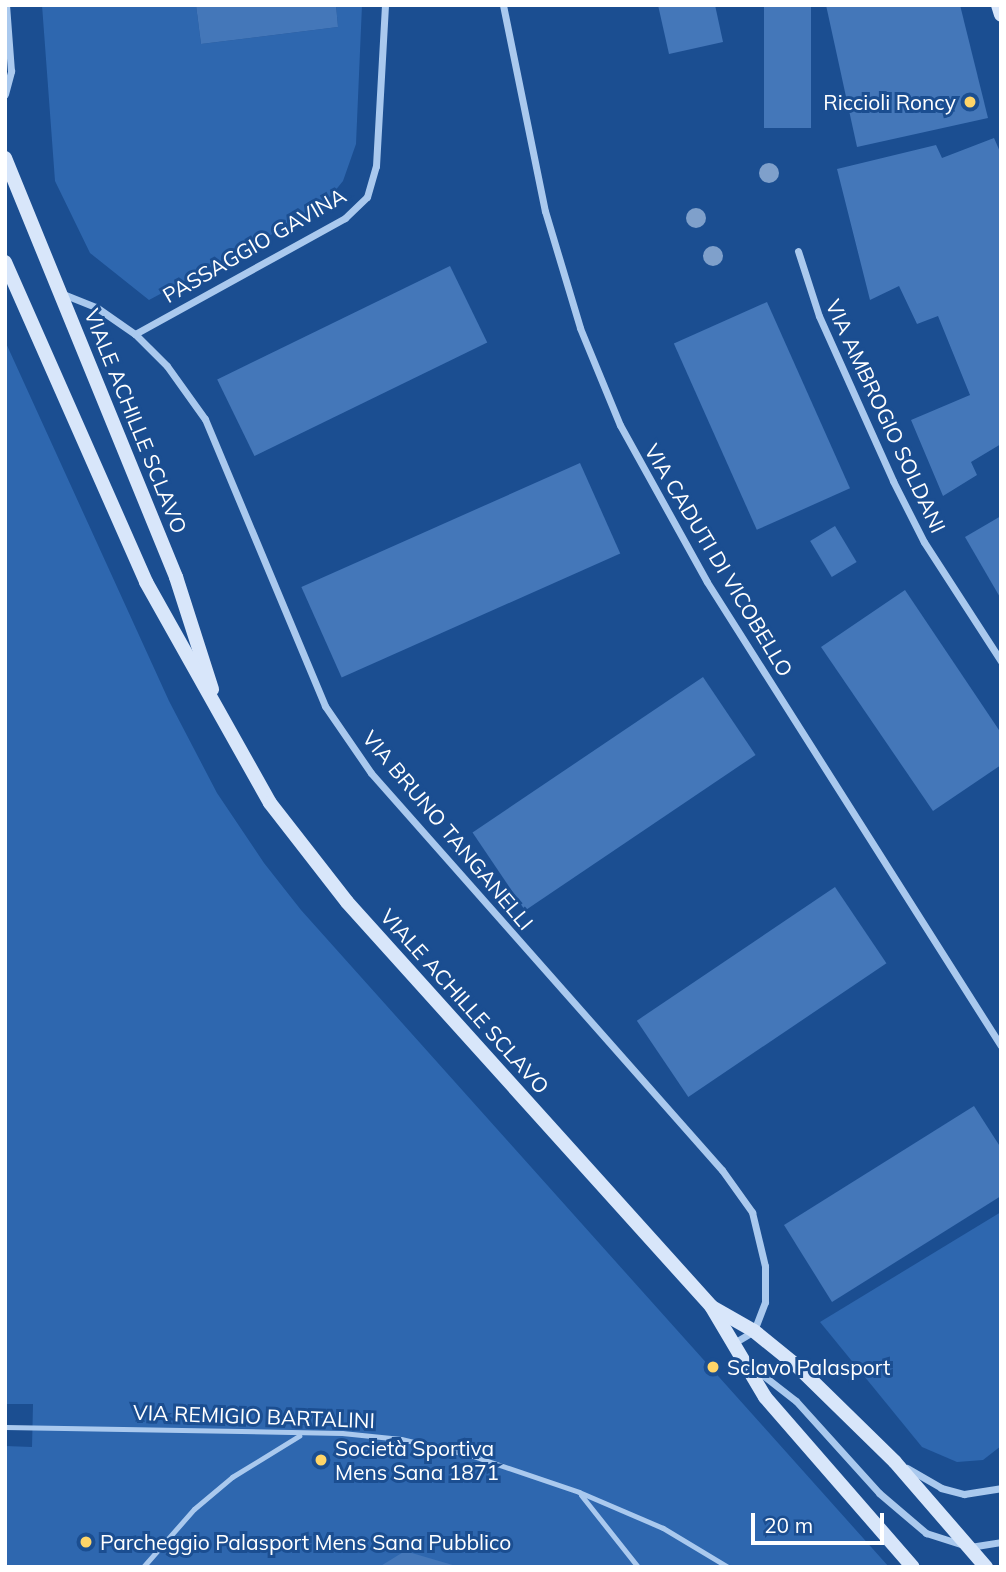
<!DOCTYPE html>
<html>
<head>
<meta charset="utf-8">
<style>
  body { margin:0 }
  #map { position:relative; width:1006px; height:1572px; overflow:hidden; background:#1b4e91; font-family:Mulish,sans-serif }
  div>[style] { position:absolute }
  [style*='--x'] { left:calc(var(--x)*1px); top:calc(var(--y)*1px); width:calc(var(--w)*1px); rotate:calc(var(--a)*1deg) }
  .green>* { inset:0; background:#2e67af }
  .building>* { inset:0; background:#4477b9; transform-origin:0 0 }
  .lane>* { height:5px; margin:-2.5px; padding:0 2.5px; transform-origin:2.5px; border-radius:2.5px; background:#aac9ee }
  .street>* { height:7px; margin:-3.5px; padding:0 3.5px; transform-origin:3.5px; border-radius:3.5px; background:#aac9ee }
  .secondary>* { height:14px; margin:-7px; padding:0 7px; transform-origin:7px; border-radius:7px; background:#d8e6fa }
  .trees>* { width:20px; height:20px; margin:-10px; border-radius:50%; background:#7fa0cb }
  .dots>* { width:19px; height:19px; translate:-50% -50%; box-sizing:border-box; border:4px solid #1b4e91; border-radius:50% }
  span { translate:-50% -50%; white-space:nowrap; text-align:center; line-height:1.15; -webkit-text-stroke:6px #1b4e91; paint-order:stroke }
  .poi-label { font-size:21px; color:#fff }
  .right { translate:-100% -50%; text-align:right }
  .left { translate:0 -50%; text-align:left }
  .street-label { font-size:21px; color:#fff }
  .frame { position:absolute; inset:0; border:7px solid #fff; pointer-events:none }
  .scale { position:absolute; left:751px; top:1513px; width:133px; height:32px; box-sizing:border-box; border:4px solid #fff; border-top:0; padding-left:9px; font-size:21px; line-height:24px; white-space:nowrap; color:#fff; -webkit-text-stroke:5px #1b4e91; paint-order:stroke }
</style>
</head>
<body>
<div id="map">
  <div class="green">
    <i style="clip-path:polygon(42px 5px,196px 5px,201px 44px,338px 27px,336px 5px,362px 5px,356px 144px,343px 181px,321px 208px,149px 300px,90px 253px,55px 181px)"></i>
    <i style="clip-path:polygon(5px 341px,169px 701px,217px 793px,264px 863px,301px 910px,889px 1567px,5px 1567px,5px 1446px,32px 1447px,33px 1404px,5px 1404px)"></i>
    <i style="clip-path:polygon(1001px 1212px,1001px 1446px,983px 1460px,957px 1462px,922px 1447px,820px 1322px)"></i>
  </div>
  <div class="building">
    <i style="clip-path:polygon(196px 5px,336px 5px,338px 27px,201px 44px)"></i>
    <i style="clip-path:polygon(658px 5px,715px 5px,723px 42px,669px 54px)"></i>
    <i style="left:764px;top:5px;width:47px;height:123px"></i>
    <i style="clip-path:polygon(826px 5px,960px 5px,988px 118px,857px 147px)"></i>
    <i style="clip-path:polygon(994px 138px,1001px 154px,1001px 444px,971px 462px,977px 475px,943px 496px,911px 420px,970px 395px,938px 316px,917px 324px,899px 286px,870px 300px,837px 169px,936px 145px,942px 158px)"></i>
    <i style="left:450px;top:266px;width:85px;height:259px;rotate:64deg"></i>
    <i style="left:767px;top:302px;width:204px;height:102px;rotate:66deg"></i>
    <i style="left:580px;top:463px;width:99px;height:305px;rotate:66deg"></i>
    <i style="clip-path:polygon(1001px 516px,1001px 599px,965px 537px)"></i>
    <i style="left:835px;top:526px;width:42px;height:29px;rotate:59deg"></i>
    <i style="clip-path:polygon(905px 590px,1001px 733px,1001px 765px,933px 811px,821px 647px)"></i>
    <i style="left:703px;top:677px;width:94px;height:278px;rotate:56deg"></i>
    <i style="left:835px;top:887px;width:92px;height:239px;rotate:56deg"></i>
    <i style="clip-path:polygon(974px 1106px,1001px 1148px,1001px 1196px,832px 1302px,784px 1225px)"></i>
    <i style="clip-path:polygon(405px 1551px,456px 1566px,456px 1567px,379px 1567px)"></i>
  </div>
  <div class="lane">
    <i style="--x:5;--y:1427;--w:337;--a:1"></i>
    <i style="--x:342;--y:1433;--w:59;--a:5.8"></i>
    <i style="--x:401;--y:1439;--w:71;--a:13.1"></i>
    <i style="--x:470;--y:1455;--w:115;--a:18.7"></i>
    <i style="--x:579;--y:1492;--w:91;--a:23.2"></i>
    <i style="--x:663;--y:1528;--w:76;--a:31"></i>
    <i style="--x:581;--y:1495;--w:92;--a:51.6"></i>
    <i style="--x:143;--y:1567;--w:77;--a:-48.7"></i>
    <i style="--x:194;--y:1509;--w:50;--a:-40.1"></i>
    <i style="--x:232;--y:1477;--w:79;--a:-31.5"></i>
  </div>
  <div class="street">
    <i style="--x:503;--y:5;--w:210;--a:78.5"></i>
    <i style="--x:545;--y:211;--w:122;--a:73.3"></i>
    <i style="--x:580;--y:328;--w:105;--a:67.6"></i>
    <i style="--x:620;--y:425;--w:179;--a:61"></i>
    <i style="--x:707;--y:582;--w:549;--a:57.64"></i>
    <i style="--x:5;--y:94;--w:24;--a:-75"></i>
    <i style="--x:11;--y:71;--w:66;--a:-94.3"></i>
    <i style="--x:798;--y:251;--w:68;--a:72.1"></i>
    <i style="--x:819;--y:316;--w:181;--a:65.8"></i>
    <i style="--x:893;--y:481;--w:68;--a:63.1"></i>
    <i style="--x:924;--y:542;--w:142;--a:57.1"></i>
    <i style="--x:63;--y:294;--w:35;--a:22"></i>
    <i style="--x:96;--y:307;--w:47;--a:34.7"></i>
    <i style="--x:135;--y:334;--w:45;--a:45"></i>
    <i style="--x:167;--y:366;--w:65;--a:54.4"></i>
    <i style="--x:205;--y:419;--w:311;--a:67.3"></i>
    <i style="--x:325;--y:706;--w:81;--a:55.5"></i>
    <i style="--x:371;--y:773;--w:530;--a:48.52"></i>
    <i style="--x:722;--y:1170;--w:52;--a:54.5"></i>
    <i style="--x:752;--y:1212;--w:56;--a:76.5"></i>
    <i style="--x:765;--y:1266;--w:36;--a:90"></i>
    <i style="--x:765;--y:1302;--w:31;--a:111"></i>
    <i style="--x:754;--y:1331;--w:23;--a:149"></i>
    <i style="--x:135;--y:334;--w:240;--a:-28.9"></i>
    <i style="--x:345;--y:218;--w:30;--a:-44"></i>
    <i style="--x:367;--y:197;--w:32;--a:-74"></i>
    <i style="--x:376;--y:166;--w:161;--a:-86.8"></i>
    <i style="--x:751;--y:1366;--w:57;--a:37.9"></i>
    <i style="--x:796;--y:1401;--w:124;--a:47.9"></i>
    <i style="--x:879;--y:1493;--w:62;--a:40.4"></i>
    <i style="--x:926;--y:1533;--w:46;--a:17.7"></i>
    <i style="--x:970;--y:1547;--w:31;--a:-9"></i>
    <i style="--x:907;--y:1468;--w:39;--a:30"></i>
    <i style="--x:941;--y:1488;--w:24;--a:15"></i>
    <i style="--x:964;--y:1494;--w:37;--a:-9"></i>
  </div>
  <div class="secondary">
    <i style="--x:998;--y:5;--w:10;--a:73"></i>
    <i style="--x:5;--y:158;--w:453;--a:67.8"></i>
    <i style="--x:176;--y:577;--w:118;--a:72.2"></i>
    <i style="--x:5;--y:262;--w:350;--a:66.2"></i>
    <i style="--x:146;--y:582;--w:253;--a:60.7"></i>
    <i style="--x:270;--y:803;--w:125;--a:52.1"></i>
    <i style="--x:347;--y:902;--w:544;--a:47.98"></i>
    <i style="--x:711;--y:1306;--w:106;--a:59.3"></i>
    <i style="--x:765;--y:1397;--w:225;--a:49"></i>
    <i style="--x:712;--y:1307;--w:48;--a:29.7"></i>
    <i style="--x:754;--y:1331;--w:55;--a:39.1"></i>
    <i style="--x:797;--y:1366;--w:137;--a:44.4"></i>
    <i style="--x:895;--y:1462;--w:139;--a:49.1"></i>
  </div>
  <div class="trees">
    <i style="left:769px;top:173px"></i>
    <i style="left:696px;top:218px"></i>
    <i style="left:713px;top:256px"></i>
  </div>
  <div class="dots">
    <i style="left:970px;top:102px;background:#ffd568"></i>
    <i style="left:713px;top:1367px;background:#ffd568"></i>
    <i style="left:321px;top:1460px;background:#ffd568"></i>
    <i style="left:86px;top:1542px;background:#ffd568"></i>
  </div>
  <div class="poi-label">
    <span class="right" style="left:956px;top:102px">Riccioli Roncy</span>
    <span class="left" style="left:727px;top:1367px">Sclavo Palasport</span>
    <span class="left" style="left:335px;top:1460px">Società Sportiva<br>Mens Sana 1871</span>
    <span class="left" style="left:100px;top:1542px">Parcheggio Palasport Mens Sana Pubblico</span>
  </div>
  <div class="street-label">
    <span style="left:254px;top:245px;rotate:-30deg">PASSAGGIO GAVINA</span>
    <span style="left:886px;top:416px;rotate:65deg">VIA AMBROGIO SOLDANI</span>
    <span style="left:136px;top:421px;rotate:68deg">VIALE ACHILLE SCLAVO</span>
    <span style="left:719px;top:560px;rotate:59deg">VIA CADUTI DI VICOBELLO</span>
    <span style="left:448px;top:830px;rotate:50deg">VIA BRUNO TANGANELLI</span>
    <span style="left:465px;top:1001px;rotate:48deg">VIALE ACHILLE SCLAVO</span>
    <span style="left:254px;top:1416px;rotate:2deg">VIA REMIGIO BARTALINI</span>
  </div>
  <div class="frame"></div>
  <div class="scale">20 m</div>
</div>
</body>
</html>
